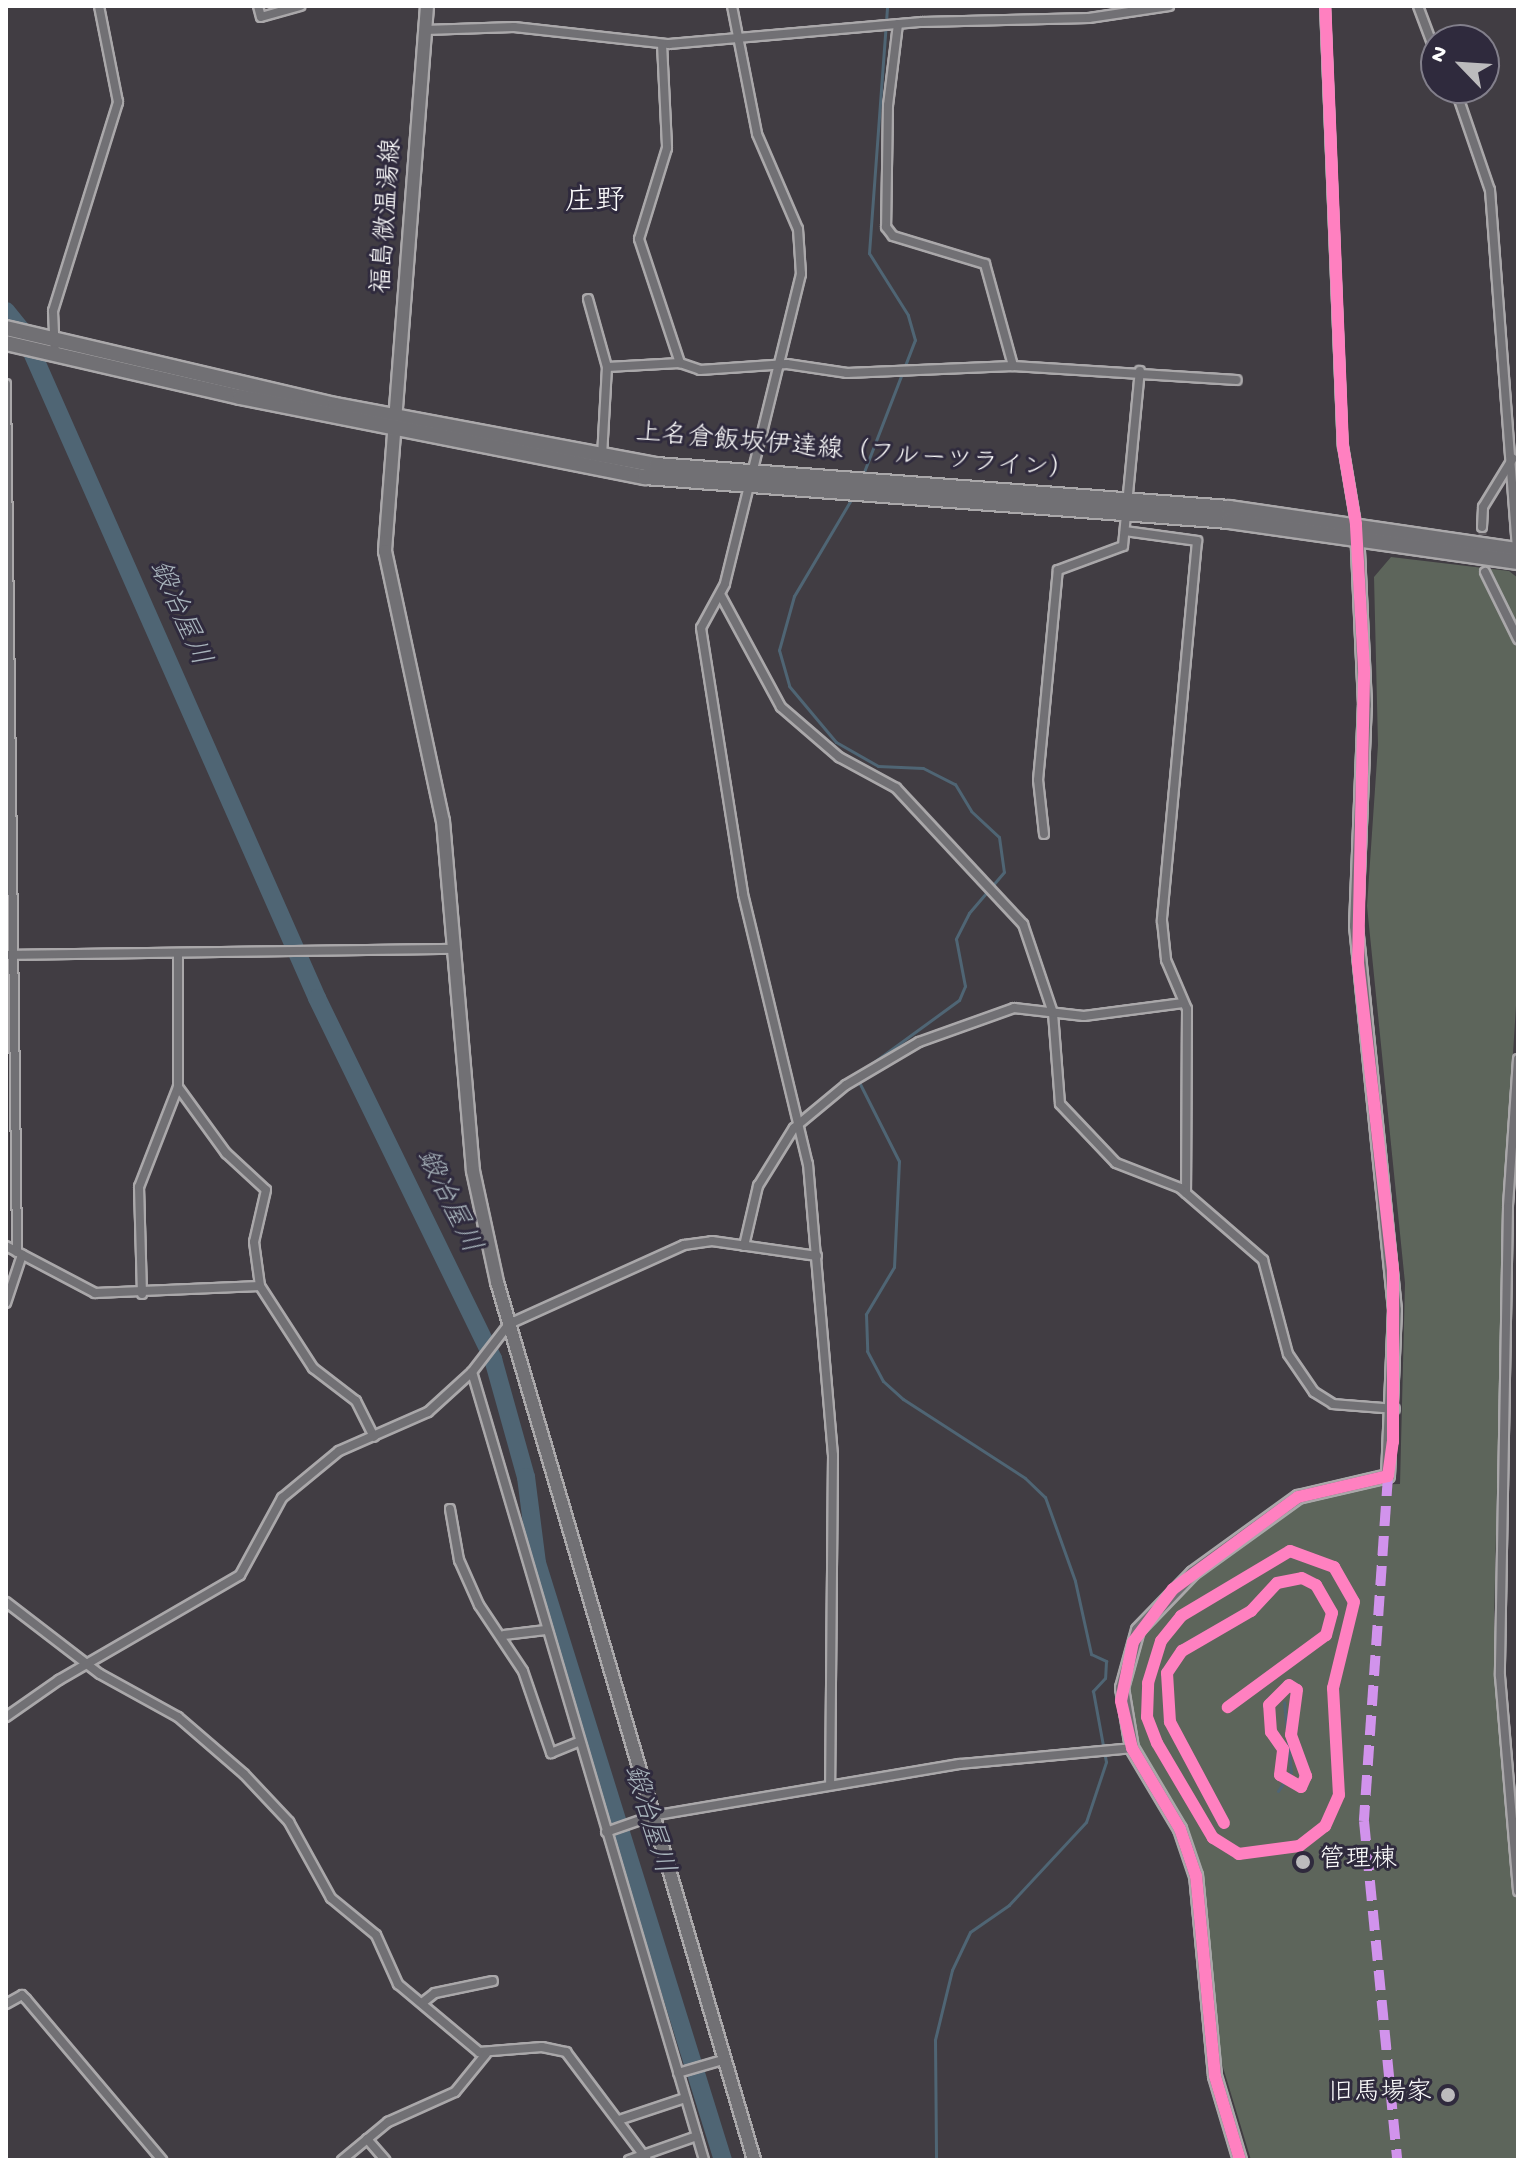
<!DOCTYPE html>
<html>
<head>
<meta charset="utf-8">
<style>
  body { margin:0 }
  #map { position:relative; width:1524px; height:2166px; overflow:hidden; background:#413d43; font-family:"Gochi Hand","Klee One",sans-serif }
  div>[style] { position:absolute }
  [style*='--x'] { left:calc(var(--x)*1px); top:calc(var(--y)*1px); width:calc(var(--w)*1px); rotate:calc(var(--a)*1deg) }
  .green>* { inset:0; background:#5d655b }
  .stream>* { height:3px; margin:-1.5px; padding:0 1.5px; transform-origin:1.5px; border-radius:1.5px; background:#4f6574 }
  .river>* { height:18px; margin:-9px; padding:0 9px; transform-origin:9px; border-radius:9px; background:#4f6574 }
  .street-tunnel>* { height:8px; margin-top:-4px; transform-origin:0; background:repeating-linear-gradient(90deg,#5e5a5f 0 8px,transparent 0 12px) }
  .roads { filter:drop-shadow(2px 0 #aaa8aa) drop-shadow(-2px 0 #aaa8aa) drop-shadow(0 2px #aaa8aa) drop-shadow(0 -2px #aaa8aa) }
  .street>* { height:8px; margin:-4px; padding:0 4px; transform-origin:4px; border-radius:4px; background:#717074 }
  .secondary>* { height:12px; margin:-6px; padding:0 6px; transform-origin:6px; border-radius:6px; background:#717074 }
  .primary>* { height:14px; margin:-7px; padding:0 7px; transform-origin:7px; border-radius:7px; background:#717074 }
  .quiet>* { height:10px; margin-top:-5px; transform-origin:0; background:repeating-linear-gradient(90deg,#d193ec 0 20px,transparent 0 30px) }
  .cycleway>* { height:12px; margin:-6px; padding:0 6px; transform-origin:6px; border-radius:6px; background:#ff80c0 }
  .dots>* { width:22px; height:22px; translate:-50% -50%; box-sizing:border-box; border:4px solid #2f2a3d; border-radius:50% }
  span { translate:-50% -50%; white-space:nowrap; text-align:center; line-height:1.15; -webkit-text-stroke:6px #2f2a3d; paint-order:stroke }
  .street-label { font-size:26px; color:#fff }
  .poi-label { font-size:26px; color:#fff }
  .left { translate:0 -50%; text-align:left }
  .right { translate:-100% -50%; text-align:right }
  .water-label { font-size:28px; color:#a8b4bc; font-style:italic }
  .quarter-label { font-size:30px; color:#fff }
  .frame { position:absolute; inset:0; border:8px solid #fff; pointer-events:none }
  .north { position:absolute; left:1420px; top:24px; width:80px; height:80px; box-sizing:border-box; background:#2f2a3d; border:2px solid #827f8b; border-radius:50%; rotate:295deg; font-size:22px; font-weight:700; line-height:32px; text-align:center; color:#fff }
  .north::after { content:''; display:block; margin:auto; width:28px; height:36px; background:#bcbbbd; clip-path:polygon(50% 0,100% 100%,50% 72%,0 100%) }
</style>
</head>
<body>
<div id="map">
  <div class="green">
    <i style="clip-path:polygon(1391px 557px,1509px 571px,1518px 578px,1518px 974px,1503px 1213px,1494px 1625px,1518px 1914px,1518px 2160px,1251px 2160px,1222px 2064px,1201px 1868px,1139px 1748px,1128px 1676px,1142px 1635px,1174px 1594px,1300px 1500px,1357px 1485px,1400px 1484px,1405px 1283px,1367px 906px,1378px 745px,1374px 577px)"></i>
  </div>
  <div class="stream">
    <i style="--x:862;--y:477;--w:147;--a:-68.9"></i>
    <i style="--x:915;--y:340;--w:26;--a:-106"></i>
    <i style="--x:908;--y:315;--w:73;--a:-122.2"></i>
    <i style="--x:869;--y:253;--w:248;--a:-85.8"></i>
    <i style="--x:852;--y:498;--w:114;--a:120.6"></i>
    <i style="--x:794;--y:596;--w:56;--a:105.5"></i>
    <i style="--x:779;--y:650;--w:37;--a:74"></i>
    <i style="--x:789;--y:686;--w:73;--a:50"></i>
    <i style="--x:836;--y:742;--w:48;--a:29.7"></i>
    <i style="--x:878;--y:766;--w:45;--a:2.5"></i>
    <i style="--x:923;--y:768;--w:36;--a:27"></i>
    <i style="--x:955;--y:784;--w:31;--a:59"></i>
    <i style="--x:971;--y:811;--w:38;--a:43"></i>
    <i style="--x:999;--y:837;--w:35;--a:82"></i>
    <i style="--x:1004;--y:872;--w:54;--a:130.5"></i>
    <i style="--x:969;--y:913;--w:29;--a:117"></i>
    <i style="--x:956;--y:939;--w:48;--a:79.2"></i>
    <i style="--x:965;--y:986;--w:15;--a:113"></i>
    <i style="--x:959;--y:1000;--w:124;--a:143.9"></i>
    <i style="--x:858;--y:1080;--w:91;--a:63.2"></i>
    <i style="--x:899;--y:1161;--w:106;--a:92.7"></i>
    <i style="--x:894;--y:1267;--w:55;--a:120.8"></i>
    <i style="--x:866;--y:1314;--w:37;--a:88"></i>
    <i style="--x:867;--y:1351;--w:34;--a:62"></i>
    <i style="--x:883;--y:1381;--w:27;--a:42"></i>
    <i style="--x:903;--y:1399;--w:145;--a:32.9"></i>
    <i style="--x:1025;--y:1478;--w:28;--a:44"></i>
    <i style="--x:1045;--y:1497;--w:89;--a:70.3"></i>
    <i style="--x:1075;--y:1581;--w:75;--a:77.6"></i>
    <i style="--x:1091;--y:1654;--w:17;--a:25"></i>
    <i style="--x:1106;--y:1661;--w:17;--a:93"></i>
    <i style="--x:1105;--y:1678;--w:18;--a:133"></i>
    <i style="--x:1093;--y:1691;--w:72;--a:79.6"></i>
    <i style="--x:1106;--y:1762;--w:63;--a:108.4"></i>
    <i style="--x:1086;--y:1822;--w:113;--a:132.9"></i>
    <i style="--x:1009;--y:1905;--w:47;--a:145.3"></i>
    <i style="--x:970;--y:1932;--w:42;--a:115.3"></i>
    <i style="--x:952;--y:1970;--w:72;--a:103.7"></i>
    <i style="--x:935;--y:2040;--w:120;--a:89.5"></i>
    <i style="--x:1278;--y:1791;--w:23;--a:-56"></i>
    <i style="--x:1291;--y:1772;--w:70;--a:-95.7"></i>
  </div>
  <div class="river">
    <i style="--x:6;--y:311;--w:27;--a:51"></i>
    <i style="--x:23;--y:332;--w:728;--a:66.18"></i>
    <i style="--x:317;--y:998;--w:402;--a:64"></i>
    <i style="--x:493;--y:1359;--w:123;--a:74.4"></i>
    <i style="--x:526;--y:1477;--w:87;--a:82.7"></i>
    <i style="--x:537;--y:1563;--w:625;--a:72.7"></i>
  </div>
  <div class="street-tunnel">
    <i style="--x:1482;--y:527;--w:45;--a:86.2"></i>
  </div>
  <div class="roads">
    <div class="street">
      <i style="--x:258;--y:6;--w:11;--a:75"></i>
      <i style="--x:261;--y:17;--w:41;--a:-15.8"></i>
      <i style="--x:732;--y:6;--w:130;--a:78.9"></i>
      <i style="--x:757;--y:134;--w:103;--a:66.7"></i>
      <i style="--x:798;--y:229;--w:45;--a:86.2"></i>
      <i style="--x:801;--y:274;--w:319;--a:103.8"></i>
      <i style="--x:725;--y:584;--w:50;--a:118.6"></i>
      <i style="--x:701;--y:628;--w:269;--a:81"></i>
      <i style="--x:743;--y:894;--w:278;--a:76.5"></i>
      <i style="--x:808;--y:1164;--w:292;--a:85.1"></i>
      <i style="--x:833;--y:1455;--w:330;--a:90.5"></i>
      <i style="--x:1325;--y:6;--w:440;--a:87.7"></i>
      <i style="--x:1343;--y:446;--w:79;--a:80.5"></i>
      <i style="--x:1418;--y:6;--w:51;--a:69.4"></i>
      <i style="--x:898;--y:24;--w:82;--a:97"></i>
      <i style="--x:888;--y:105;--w:122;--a:90.9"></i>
      <i style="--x:886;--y:227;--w:11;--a:52"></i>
      <i style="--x:893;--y:236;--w:96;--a:16.9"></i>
      <i style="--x:985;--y:264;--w:106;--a:74.6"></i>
      <i style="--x:1013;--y:366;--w:224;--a:3.6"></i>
      <i style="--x:425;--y:30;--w:89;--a:-1.9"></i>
      <i style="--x:514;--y:27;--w:156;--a:6.3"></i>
      <i style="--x:669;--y:44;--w:254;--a:-5"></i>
      <i style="--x:922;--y:22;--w:167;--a:-1.4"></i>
      <i style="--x:1089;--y:18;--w:81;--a:-8.5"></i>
      <i style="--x:662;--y:44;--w:104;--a:87.2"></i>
      <i style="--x:667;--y:148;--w:95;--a:107.1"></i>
      <i style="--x:639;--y:239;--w:131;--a:71.7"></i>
      <i style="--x:680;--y:363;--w:21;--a:19"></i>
      <i style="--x:700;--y:370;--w:87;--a:-3.9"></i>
      <i style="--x:787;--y:364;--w:61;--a:8.5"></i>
      <i style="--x:847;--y:373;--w:166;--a:-2.4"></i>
      <i style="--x:1455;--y:88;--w:108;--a:71.1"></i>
      <i style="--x:1490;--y:190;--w:363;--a:85.7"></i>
      <i style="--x:588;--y:299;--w:71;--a:74.4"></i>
      <i style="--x:607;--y:367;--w:89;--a:93.2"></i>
      <i style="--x:55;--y:355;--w:44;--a:-92.6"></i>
      <i style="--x:53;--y:311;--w:219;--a:-72.7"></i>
      <i style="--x:118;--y:102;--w:98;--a:-101.2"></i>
      <i style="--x:607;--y:367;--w:73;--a:-3.1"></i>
      <i style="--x:6;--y:384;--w:868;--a:89.27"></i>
      <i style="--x:1482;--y:527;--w:20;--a:-87"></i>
      <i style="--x:1483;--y:507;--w:57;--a:-58.5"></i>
      <i style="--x:1125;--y:531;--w:73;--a:7.9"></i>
      <i style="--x:1197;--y:541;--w:382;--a:95.3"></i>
      <i style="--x:1162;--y:921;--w:39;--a:84"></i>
      <i style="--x:1166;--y:960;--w:53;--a:66.8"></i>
      <i style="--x:1187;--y:1009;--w:184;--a:90.3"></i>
      <i style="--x:1485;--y:572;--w:75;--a:63.8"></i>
      <i style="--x:721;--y:596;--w:126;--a:61.6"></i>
      <i style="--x:781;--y:707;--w:77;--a:40.8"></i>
      <i style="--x:839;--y:757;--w:65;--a:28.5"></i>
      <i style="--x:896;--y:788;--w:186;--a:47"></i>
      <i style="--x:1023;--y:924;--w:94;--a:71.4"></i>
      <i style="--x:1053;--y:1013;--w:91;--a:85.6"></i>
      <i style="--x:1060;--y:1104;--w:81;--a:46.5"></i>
      <i style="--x:1116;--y:1163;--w:69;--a:21.3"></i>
      <i style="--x:1180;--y:1188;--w:110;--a:40.9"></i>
      <i style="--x:1263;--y:1260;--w:97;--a:75.1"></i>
      <i style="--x:1288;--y:1354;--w:46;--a:55.6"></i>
      <i style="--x:1314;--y:1392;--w:22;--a:32"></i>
      <i style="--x:1333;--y:1404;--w:62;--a:4.6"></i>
      <i style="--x:1044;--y:834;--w:54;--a:-96.3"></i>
      <i style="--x:1038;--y:780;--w:211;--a:-84.6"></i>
      <i style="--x:1058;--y:570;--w:69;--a:-20.3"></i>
      <i style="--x:1123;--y:546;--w:176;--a:-84.5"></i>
      <i style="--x:6;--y:955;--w:448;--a:-0.8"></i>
      <i style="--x:1518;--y:1059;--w:148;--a:93.9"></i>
      <i style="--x:1508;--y:1207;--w:469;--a:91"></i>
      <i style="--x:1500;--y:1676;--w:216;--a:85.2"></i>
      <i style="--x:178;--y:1087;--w:82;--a:54"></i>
      <i style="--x:226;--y:1153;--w:54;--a:42.8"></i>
      <i style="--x:266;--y:1190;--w:53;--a:103"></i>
      <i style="--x:254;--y:1242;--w:44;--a:82.2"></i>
      <i style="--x:260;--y:1286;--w:98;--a:57.1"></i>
      <i style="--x:313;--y:1368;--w:54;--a:37.5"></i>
      <i style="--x:356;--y:1401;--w:40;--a:63.4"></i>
      <i style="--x:6;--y:1246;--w:101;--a:27.8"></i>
      <i style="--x:95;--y:1293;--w:165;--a:-2.4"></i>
      <i style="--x:744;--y:1246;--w:62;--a:-76.9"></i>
      <i style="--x:758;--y:1186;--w:68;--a:-58.2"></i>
      <i style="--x:794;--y:1128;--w:67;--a:-39.6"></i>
      <i style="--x:846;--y:1085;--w:85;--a:-30.5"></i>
      <i style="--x:919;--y:1042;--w:101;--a:-19.7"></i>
      <i style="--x:1014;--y:1008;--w:70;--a:6.5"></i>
      <i style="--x:1084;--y:1016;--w:100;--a:-7.5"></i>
      <i style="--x:142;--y:1294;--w:107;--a:-91.6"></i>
      <i style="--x:139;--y:1187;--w:107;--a:-68.7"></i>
      <i style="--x:178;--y:1087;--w:134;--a:-90"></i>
      <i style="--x:6;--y:1303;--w:51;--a:-71.6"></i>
      <i style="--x:472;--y:1372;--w:821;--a:73.59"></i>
      <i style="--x:450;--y:1509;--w:52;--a:80"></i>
      <i style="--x:459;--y:1560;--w:49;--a:66"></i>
      <i style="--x:479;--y:1605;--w:79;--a:56.3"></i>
      <i style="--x:523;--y:1671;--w:87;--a:71.1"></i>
      <i style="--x:551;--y:1753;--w:31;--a:-22"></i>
      <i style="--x:6;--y:1602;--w:118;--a:37.5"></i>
      <i style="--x:100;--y:1674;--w:89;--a:28.9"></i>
      <i style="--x:178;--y:1717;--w:87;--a:40.8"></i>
      <i style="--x:244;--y:1774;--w:66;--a:46.8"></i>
      <i style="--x:289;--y:1822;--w:87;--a:61.1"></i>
      <i style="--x:331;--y:1898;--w:58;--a:39.4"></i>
      <i style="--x:376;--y:1935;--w:54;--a:65.8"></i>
      <i style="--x:398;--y:1984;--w:106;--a:40"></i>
      <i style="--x:479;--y:2052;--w:63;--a:-4.5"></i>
      <i style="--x:542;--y:2047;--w:25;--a:12"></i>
      <i style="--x:566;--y:2052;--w:135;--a:53.1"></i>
      <i style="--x:504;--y:1635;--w:42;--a:-6.8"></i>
      <i style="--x:6;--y:1717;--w:65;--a:-34.9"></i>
      <i style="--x:59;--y:1680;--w:209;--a:-30.1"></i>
      <i style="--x:240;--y:1575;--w:88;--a:-61.4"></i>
      <i style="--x:282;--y:1498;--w:74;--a:-39.5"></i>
      <i style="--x:339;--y:1451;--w:97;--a:-23.7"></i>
      <i style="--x:428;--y:1412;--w:59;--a:-42.3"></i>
      <i style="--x:472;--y:1372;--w:61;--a:-52.4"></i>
      <i style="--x:509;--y:1324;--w:192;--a:-24.3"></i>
      <i style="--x:684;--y:1245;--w:28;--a:-8"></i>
      <i style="--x:712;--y:1241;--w:106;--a:8.1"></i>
      <i style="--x:606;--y:1832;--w:49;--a:-19.2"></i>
      <i style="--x:652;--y:1816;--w:312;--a:-9.6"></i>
      <i style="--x:960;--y:1764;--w:173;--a:-5.3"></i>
      <i style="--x:422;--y:2003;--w:16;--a:-38"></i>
      <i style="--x:435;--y:1993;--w:59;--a:-11.7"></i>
      <i style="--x:6;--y:2004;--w:18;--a:-29"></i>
      <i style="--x:22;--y:1995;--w:6;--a:45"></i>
      <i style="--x:26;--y:1999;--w:211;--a:49.8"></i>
      <i style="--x:678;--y:2073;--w:47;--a:-16.1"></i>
      <i style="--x:619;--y:2120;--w:70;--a:-18.4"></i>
      <i style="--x:367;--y:2139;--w:28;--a:49"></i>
      <i style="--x:342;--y:2160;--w:60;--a:-39.6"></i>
      <i style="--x:388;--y:2122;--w:73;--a:-24.1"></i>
      <i style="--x:455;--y:2092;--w:49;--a:-50.8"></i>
      <i style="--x:629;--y:2160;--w:72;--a:-19.4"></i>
    </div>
    <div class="secondary">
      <i style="--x:427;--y:6;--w:547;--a:94.41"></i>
      <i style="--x:385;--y:551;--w:276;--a:77.9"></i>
      <i style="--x:443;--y:821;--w:351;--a:85.1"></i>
      <i style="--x:473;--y:1171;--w:114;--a:77.8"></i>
      <i style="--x:497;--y:1282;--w:915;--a:73.68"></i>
      <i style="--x:1240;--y:2160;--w:88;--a:-106.6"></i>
      <i style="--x:1215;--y:2076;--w:201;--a:-95.4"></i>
      <i style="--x:1196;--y:1876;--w:50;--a:-108.8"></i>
      <i style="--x:1180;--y:1829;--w:94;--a:-120.7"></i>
      <i style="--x:1132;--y:1748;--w:61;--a:-99.5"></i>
      <i style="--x:1122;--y:1688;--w:60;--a:-74.6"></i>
      <i style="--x:1138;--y:1630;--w:79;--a:-46"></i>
      <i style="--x:1193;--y:1573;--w:130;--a:-35.9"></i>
      <i style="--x:1298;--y:1497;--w:92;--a:-13.1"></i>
      <i style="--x:1388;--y:1476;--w:166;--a:-87.6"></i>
      <i style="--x:1395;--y:1310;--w:386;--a:-95.8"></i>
      <i style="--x:1356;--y:926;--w:221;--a:-87.7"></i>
      <i style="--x:1365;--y:705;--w:174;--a:-92.6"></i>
    </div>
    <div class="primary">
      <i style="--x:6;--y:328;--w:338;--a:13.2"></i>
      <i style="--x:335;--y:405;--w:327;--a:10.6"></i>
      <i style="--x:656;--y:465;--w:575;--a:4.29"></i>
      <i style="--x:1229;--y:508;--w:292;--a:8.3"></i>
      <i style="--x:6;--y:343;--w:240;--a:13"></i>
      <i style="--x:240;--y:397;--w:413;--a:11.2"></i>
      <i style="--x:645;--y:477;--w:586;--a:4.31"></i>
      <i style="--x:1229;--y:521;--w:292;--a:8.1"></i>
    </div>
  </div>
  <div class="quiet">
    <i style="--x:1388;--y:1476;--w:346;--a:94"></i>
    <i style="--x:1364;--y:1821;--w:341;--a:84.4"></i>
  </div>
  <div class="cycleway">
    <i style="--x:1290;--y:1551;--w:47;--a:20"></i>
    <i style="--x:1334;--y:1567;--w:40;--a:60.3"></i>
    <i style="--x:1354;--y:1602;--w:89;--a:103.7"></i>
    <i style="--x:1333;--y:1688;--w:107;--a:86.8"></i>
    <i style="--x:1339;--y:1795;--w:34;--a:114"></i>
    <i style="--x:1325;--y:1826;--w:33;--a:142"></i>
    <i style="--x:1299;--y:1846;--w:61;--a:172.4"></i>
    <i style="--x:1239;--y:1854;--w:31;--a:-148"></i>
    <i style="--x:1213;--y:1838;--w:110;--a:-120.5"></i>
    <i style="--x:1157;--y:1743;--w:28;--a:-111"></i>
    <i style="--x:1147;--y:1717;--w:34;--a:-88"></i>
    <i style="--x:1148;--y:1683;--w:44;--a:-72.8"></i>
    <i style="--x:1161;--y:1641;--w:32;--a:-51"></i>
    <i style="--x:1181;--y:1616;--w:127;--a:-30.8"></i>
    <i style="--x:1289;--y:1685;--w:9;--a:32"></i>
    <i style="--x:1297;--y:1690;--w:45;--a:97.6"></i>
    <i style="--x:1291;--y:1735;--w:44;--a:69.9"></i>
    <i style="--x:1306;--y:1776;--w:12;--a:114"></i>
    <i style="--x:1301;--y:1787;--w:24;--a:-150"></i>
    <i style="--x:1280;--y:1775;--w:26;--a:-83"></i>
    <i style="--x:1283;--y:1749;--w:21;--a:-125"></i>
    <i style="--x:1271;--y:1732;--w:27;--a:-94"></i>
    <i style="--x:1269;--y:1705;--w:28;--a:-45"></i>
    <i style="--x:1224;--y:1823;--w:115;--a:-118.1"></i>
    <i style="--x:1170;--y:1722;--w:49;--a:-93.5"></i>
    <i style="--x:1167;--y:1673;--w:27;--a:-56"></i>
    <i style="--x:1182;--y:1651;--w:80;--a:-30.1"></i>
    <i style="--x:1251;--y:1611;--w:38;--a:-47"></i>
    <i style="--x:1277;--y:1583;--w:25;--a:-11"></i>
    <i style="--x:1302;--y:1578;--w:16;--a:27"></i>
    <i style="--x:1316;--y:1585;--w:32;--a:60"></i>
    <i style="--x:1332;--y:1613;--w:23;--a:105"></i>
    <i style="--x:1326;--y:1635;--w:122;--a:143.7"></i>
    <i style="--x:1240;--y:2160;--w:88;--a:-106.6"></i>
    <i style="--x:1215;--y:2076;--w:201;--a:-95.4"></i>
    <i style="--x:1196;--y:1876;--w:50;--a:-108.8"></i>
    <i style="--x:1180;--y:1829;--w:94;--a:-120.7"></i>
    <i style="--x:1132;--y:1748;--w:48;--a:-103.2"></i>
    <i style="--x:1121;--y:1701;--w:60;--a:-78.5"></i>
    <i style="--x:1133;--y:1642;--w:66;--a:-53"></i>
    <i style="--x:1173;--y:1589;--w:155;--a:-36.4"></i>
    <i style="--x:1298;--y:1497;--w:92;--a:-13.1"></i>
    <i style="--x:1388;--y:1476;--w:34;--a:-82"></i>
    <i style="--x:1393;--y:1442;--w:172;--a:-90"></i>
    <i style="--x:1393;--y:1270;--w:308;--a:-96.5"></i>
    <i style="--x:1358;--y:964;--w:295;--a:-88.8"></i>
    <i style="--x:1364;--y:669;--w:145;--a:-93.2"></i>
    <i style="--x:1356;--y:524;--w:79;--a:-99.5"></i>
    <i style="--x:1343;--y:446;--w:440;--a:-92.3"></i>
  </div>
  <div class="dots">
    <i style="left:1303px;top:1862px;background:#bcbbbd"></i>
    <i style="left:1448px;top:2095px;background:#bcbbbd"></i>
  </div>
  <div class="street-label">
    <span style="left:389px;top:216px;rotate:-86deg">福島微温湯線</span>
    <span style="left:855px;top:454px;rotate:5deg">上名倉飯坂伊達線（フルーツライン）</span>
  </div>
  <div class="poi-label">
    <span class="left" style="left:1319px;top:1862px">管理棟</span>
    <span class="right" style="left:1432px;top:2095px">旧馬場家</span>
  </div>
  <div class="water-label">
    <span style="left:178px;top:614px;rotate:66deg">鍛冶屋川</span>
    <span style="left:447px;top:1202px;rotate:64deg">鍛冶屋川</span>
    <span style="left:647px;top:1820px;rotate:73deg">鍛冶屋川</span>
  </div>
  <div class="quarter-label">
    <span style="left:595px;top:204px">庄野</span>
  </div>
  <div class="frame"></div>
  <div class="north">N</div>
</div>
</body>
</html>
